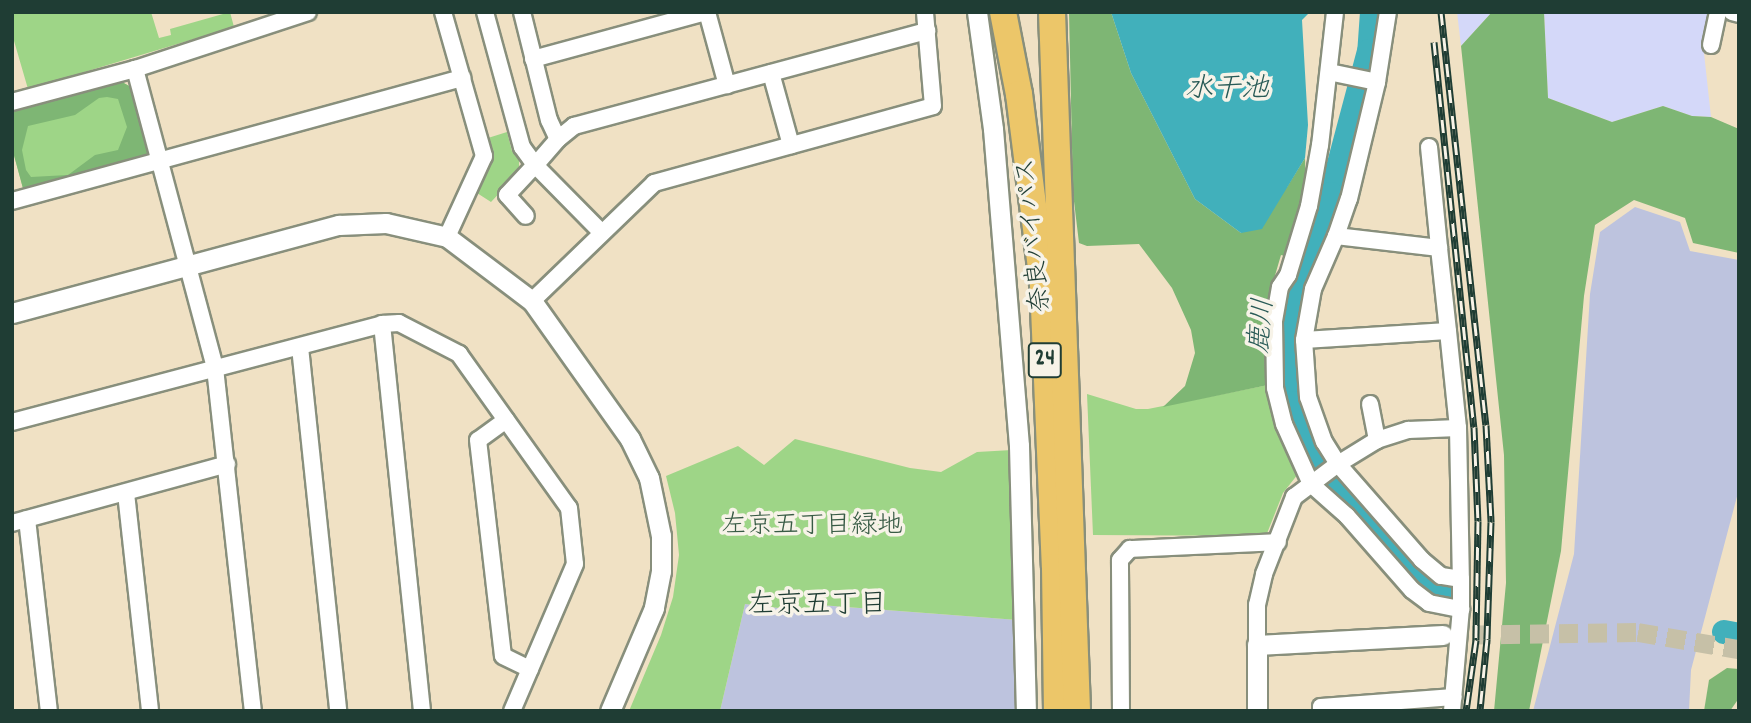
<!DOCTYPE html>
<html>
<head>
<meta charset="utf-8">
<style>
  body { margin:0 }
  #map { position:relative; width:1751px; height:723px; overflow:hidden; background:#f0e1c4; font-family:Dekko,"Klee One",sans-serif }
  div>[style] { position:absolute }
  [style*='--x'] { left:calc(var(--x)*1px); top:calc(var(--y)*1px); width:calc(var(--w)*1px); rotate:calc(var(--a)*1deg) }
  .built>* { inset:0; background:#d4d8f9 }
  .industrial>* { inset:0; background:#bdc3de }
  .green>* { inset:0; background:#9ed587 }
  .forest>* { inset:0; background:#7eb674 }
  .water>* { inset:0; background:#41b0bb }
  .river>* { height:24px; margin:-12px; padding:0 12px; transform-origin:12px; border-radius:12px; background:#41b0bb }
  .tertiary-tunnel>* { height:19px; margin-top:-9.5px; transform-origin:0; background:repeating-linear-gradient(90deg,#c6c0a7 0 19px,transparent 0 29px) }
  .roads { filter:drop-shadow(2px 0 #888f7c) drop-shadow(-2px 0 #888f7c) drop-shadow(0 2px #888f7c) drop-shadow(0 -2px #888f7c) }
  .minor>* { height:16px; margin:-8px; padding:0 8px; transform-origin:8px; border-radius:8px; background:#fff }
  .tertiary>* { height:19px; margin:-9.5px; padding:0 9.5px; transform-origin:9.5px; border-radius:9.5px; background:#fff }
  .trunk>* { height:26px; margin:-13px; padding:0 13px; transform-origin:13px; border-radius:13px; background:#ecc669 }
  .rail>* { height:7px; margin-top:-3.5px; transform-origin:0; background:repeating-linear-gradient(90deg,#f7f3e8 0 13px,#1f3d34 0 26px); box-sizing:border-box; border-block:2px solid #1f3d34 }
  span { translate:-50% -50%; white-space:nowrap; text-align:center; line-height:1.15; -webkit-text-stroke:7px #f7f3e8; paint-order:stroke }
  .shield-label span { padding:2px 5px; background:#f7f3e8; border:2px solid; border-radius:5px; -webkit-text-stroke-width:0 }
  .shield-label { font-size:24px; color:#1f3d34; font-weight:700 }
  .street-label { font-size:26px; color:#1f3d34 }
  .park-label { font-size:26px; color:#385b45 }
  .water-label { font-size:28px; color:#285a56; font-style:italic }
  .neighbourhood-label { font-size:28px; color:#1f3d34 }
  .frame { position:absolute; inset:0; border:14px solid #1f3d34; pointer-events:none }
</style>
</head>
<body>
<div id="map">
  <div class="built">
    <i style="clip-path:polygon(1457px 12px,1492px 12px,1461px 46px)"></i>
    <i style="clip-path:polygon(1544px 12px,1703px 12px,1712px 16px,1704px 53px,1711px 117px,1692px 116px,1663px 106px,1612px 122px,1548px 98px)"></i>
  </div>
  <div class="industrial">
    <i style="clip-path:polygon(1635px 207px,1680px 222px,1690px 251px,1739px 260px,1739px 489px,1691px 670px,1689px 711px,1533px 711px,1574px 554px,1590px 294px,1600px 232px)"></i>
    <i style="clip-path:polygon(745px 604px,812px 612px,819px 605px,1019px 620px,1018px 711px,720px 711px)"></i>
  </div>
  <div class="green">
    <i style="clip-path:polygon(12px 12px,151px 12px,159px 38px,171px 35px,170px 29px,230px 12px,234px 27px,28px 89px,12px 34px)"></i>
    <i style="clip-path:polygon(120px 81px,131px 87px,149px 152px,24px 192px,12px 148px,12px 111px)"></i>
    <i style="clip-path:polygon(507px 132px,512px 151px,519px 160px,519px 172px,491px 202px,477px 193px,493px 157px,488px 138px)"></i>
    <i style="clip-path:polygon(1268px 385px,1281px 435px,1298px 474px,1283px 493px,1266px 536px,1093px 535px,1087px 394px,1136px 409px,1148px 409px)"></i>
    <i style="clip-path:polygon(795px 439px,910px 468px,941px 472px,977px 452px,1012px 450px,1019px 620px,820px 605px,813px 612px,745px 604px,720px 711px,629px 711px,661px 635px,673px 597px,679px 555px,675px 513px,666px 476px,738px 446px,764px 465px)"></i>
  </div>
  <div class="forest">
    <i style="clip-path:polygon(1069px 12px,1111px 12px,1131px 73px,1195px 199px,1241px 233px,1287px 187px,1305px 158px,1306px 194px,1288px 257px,1281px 255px,1266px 306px,1268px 385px,1163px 407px,1185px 386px,1195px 353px,1191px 330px,1172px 288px,1139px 244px,1087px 246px,1079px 243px,1073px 193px)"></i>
    <i style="clip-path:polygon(1492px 12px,1544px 12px,1548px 98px,1612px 122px,1663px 106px,1692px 116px,1711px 117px,1739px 129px,1739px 253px,1693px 243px,1685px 218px,1634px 200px,1595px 225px,1584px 296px,1561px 551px,1529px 711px,1494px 711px,1506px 583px,1504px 455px,1461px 46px)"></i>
    <i style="clip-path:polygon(evenodd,120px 81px,131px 87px,149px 152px,144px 159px,24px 192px,12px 148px,12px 111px,120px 81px,107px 97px,118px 99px,127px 127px,118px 150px,95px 155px,68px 175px,31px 177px,26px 170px,22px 150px,28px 126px,75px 115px,99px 98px,107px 97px)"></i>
    <i style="clip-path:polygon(1727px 668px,1739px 669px,1739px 698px,1730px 711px,1704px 711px,1709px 680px)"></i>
  </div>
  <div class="water">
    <i style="clip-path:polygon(1111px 12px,1310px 12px,1302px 20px,1308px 125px,1305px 158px,1262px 229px,1241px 233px,1195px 199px,1131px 73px)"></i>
  </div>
  <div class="river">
    <i style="--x:1372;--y:12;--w:39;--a:94"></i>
    <i style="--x:1369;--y:51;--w:148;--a:104.9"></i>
    <i style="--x:1331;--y:194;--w:104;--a:110.2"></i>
    <i style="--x:1295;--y:292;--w:72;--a:94.8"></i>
    <i style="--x:1289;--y:364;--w:39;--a:84"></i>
    <i style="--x:1293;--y:403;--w:61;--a:68.9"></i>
    <i style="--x:1315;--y:460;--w:27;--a:54"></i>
    <i style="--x:1331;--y:482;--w:143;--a:47.8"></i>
    <i style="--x:1427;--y:588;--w:22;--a:18"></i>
    <i style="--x:1724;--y:632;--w:15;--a:11"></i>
  </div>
  <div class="tertiary-tunnel">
    <i style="--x:1443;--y:635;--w:195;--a:-0.9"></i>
    <i style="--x:1638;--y:632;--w:102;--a:9.6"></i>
  </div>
  <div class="roads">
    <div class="minor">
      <i style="--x:443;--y:12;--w:150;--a:74.1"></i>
      <i style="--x:484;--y:156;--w:89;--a:114.6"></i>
      <i style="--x:485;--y:12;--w:140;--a:74.7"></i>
      <i style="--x:522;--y:147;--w:22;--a:54"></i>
      <i style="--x:535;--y:165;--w:41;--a:133"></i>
      <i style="--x:507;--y:195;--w:28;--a:48"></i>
      <i style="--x:522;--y:12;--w:111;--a:76"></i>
      <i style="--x:549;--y:120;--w:21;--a:65"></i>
      <i style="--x:558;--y:139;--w:35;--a:131"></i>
      <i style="--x:535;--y:165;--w:95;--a:45.4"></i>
      <i style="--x:707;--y:12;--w:76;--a:74.7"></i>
      <i style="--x:1335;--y:12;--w:134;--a:96.4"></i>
      <i style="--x:1320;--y:145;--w:62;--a:100.2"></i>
      <i style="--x:1309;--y:206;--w:72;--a:106.9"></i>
      <i style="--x:1288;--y:275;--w:14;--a:124"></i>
      <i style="--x:1280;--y:287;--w:36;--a:100"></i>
      <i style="--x:1274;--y:322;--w:66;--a:89.1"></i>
      <i style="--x:1275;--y:388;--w:37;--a:76"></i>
      <i style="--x:1284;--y:424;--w:66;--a:65.8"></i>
      <i style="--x:1311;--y:484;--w:48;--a:41.6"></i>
      <i style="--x:1347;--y:516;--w:98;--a:48.7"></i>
      <i style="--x:1412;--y:590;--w:21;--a:37"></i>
      <i style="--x:1429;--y:603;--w:33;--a:11"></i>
      <i style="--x:1732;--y:12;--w:7;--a:16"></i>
      <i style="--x:1711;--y:45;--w:34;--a:-78"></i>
      <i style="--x:533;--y:59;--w:179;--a:-15.2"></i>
      <i style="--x:135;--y:69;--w:310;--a:75"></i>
      <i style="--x:215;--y:368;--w:345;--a:83.7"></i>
      <i style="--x:1329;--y:72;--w:49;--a:11.8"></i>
      <i style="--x:771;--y:73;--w:75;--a:74.5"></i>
      <i style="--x:12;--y:102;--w:127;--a:-15"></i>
      <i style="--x:135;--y:69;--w:182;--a:-18.2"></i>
      <i style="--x:558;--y:139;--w:21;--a:-39"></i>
      <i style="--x:574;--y:126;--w:366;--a:-15.1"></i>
      <i style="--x:1429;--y:147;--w:101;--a:84.3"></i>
      <i style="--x:1439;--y:248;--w:83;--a:83.8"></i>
      <i style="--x:1448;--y:331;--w:98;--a:84.1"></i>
      <i style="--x:1458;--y:428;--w:151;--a:88.9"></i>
      <i style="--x:1461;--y:579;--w:20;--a:-171"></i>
      <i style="--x:1441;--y:576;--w:25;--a:-140"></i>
      <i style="--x:1422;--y:560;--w:128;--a:-131.2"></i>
      <i style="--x:1338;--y:464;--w:26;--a:-122"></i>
      <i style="--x:1324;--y:442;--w:48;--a:-109.6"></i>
      <i style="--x:1308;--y:397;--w:57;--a:-94"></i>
      <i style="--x:1304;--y:340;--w:52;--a:-80"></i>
      <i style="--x:1313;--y:289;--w:58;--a:-66.5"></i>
      <i style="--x:1336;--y:236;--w:104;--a:6.6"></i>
      <i style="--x:12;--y:201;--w:467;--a:-15.3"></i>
      <i style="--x:1336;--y:236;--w:39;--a:-71"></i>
      <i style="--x:1349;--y:199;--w:120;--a:-76.5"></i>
      <i style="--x:1377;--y:82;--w:71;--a:-81.1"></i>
      <i style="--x:532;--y:301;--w:170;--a:-44"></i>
      <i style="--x:654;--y:183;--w:289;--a:-15.4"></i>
      <i style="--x:933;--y:106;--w:94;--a:-94.9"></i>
      <i style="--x:382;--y:324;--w:389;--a:84.1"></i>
      <i style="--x:1304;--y:340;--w:144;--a:-3.6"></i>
      <i style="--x:300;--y:347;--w:366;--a:84"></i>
      <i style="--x:1370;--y:404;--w:37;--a:79"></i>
      <i style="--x:506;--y:420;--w:34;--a:144"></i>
      <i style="--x:478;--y:440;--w:217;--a:83.4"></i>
      <i style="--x:503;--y:656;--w:30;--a:26"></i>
      <i style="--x:12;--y:422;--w:383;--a:-14.8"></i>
      <i style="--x:382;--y:324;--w:17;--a:-3"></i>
      <i style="--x:399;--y:323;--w:68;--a:27.3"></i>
      <i style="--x:459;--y:354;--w:189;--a:54.5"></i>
      <i style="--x:569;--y:508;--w:56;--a:83.9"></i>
      <i style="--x:575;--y:564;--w:160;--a:113.2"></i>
      <i style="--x:126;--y:493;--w:219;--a:83.7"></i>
      <i style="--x:27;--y:519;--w:193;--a:83.5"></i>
      <i style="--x:12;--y:523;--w:223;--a:-15.3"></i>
      <i style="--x:1257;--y:645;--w:40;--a:-90"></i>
      <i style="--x:1257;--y:605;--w:32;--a:-77"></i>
      <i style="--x:1264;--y:574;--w:83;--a:-68.7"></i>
      <i style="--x:1294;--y:497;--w:55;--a:-36.9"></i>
      <i style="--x:1338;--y:464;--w:46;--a:-31.6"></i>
      <i style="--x:1377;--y:440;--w:33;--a:-18"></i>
      <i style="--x:1408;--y:430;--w:50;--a:-2.3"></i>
      <i style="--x:1121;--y:711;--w:151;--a:-90.4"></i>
      <i style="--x:1120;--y:560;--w:15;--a:-48"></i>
      <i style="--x:1130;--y:549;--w:148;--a:-2.7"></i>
      <i style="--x:1321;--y:711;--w:4;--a:-90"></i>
      <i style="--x:1321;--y:707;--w:133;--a:-4.3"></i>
      <i style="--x:1452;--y:711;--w:102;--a:-85"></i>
      <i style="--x:1461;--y:609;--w:30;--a:-90"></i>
    </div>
    <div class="tertiary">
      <i style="--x:977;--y:12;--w:118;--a:82.2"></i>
      <i style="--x:993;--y:129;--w:318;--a:85.3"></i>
      <i style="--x:1019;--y:446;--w:265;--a:88.5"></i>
      <i style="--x:12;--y:313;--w:339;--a:-15.1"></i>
      <i style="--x:339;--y:225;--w:47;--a:-2.4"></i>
      <i style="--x:386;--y:223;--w:63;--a:12.9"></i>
      <i style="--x:447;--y:237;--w:106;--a:37"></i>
      <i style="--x:532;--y:301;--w:169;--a:54.6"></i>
      <i style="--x:630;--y:439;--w:43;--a:64"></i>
      <i style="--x:649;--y:478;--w:59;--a:78.3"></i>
      <i style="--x:661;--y:536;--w:35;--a:90"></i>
      <i style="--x:661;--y:571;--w:38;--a:101"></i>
      <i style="--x:654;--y:608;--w:112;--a:113.1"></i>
      <i style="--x:1257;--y:711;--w:66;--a:-90"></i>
      <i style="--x:1257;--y:645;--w:186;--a:-3.1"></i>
    </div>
    <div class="trunk">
      <i style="--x:1003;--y:12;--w:84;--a:79"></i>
      <i style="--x:1019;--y:94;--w:192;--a:82.8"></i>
      <i style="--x:1043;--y:284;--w:283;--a:87.6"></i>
      <i style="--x:1055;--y:567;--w:144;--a:89.2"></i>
      <i style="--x:1052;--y:12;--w:699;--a:87.95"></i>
    </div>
  </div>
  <div class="rail">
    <i style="--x:1441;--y:12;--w:415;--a:83.8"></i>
    <i style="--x:1486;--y:425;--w:97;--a:87"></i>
    <i style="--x:1491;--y:522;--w:117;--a:92"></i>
    <i style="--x:1487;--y:639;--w:72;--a:95.6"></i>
    <i style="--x:1434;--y:42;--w:387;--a:84.1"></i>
    <i style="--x:1474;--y:427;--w:94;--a:87.6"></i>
    <i style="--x:1478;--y:521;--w:119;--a:91"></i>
    <i style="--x:1476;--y:640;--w:72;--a:98"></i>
  </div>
  <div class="shield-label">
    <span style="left:1045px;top:360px">24</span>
  </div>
  <div class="street-label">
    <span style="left:1035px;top:235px;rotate:-96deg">奈良バイパス</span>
  </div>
  <div class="park-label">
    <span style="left:812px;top:527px">左京五丁目緑地</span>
  </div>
  <div class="water-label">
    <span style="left:1227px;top:91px">水干池</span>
    <span style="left:1264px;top:326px;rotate:-85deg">鹿川</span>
  </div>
  <div class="neighbourhood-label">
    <span style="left:817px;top:607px">左京五丁目</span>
  </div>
  <div class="frame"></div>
</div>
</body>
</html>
